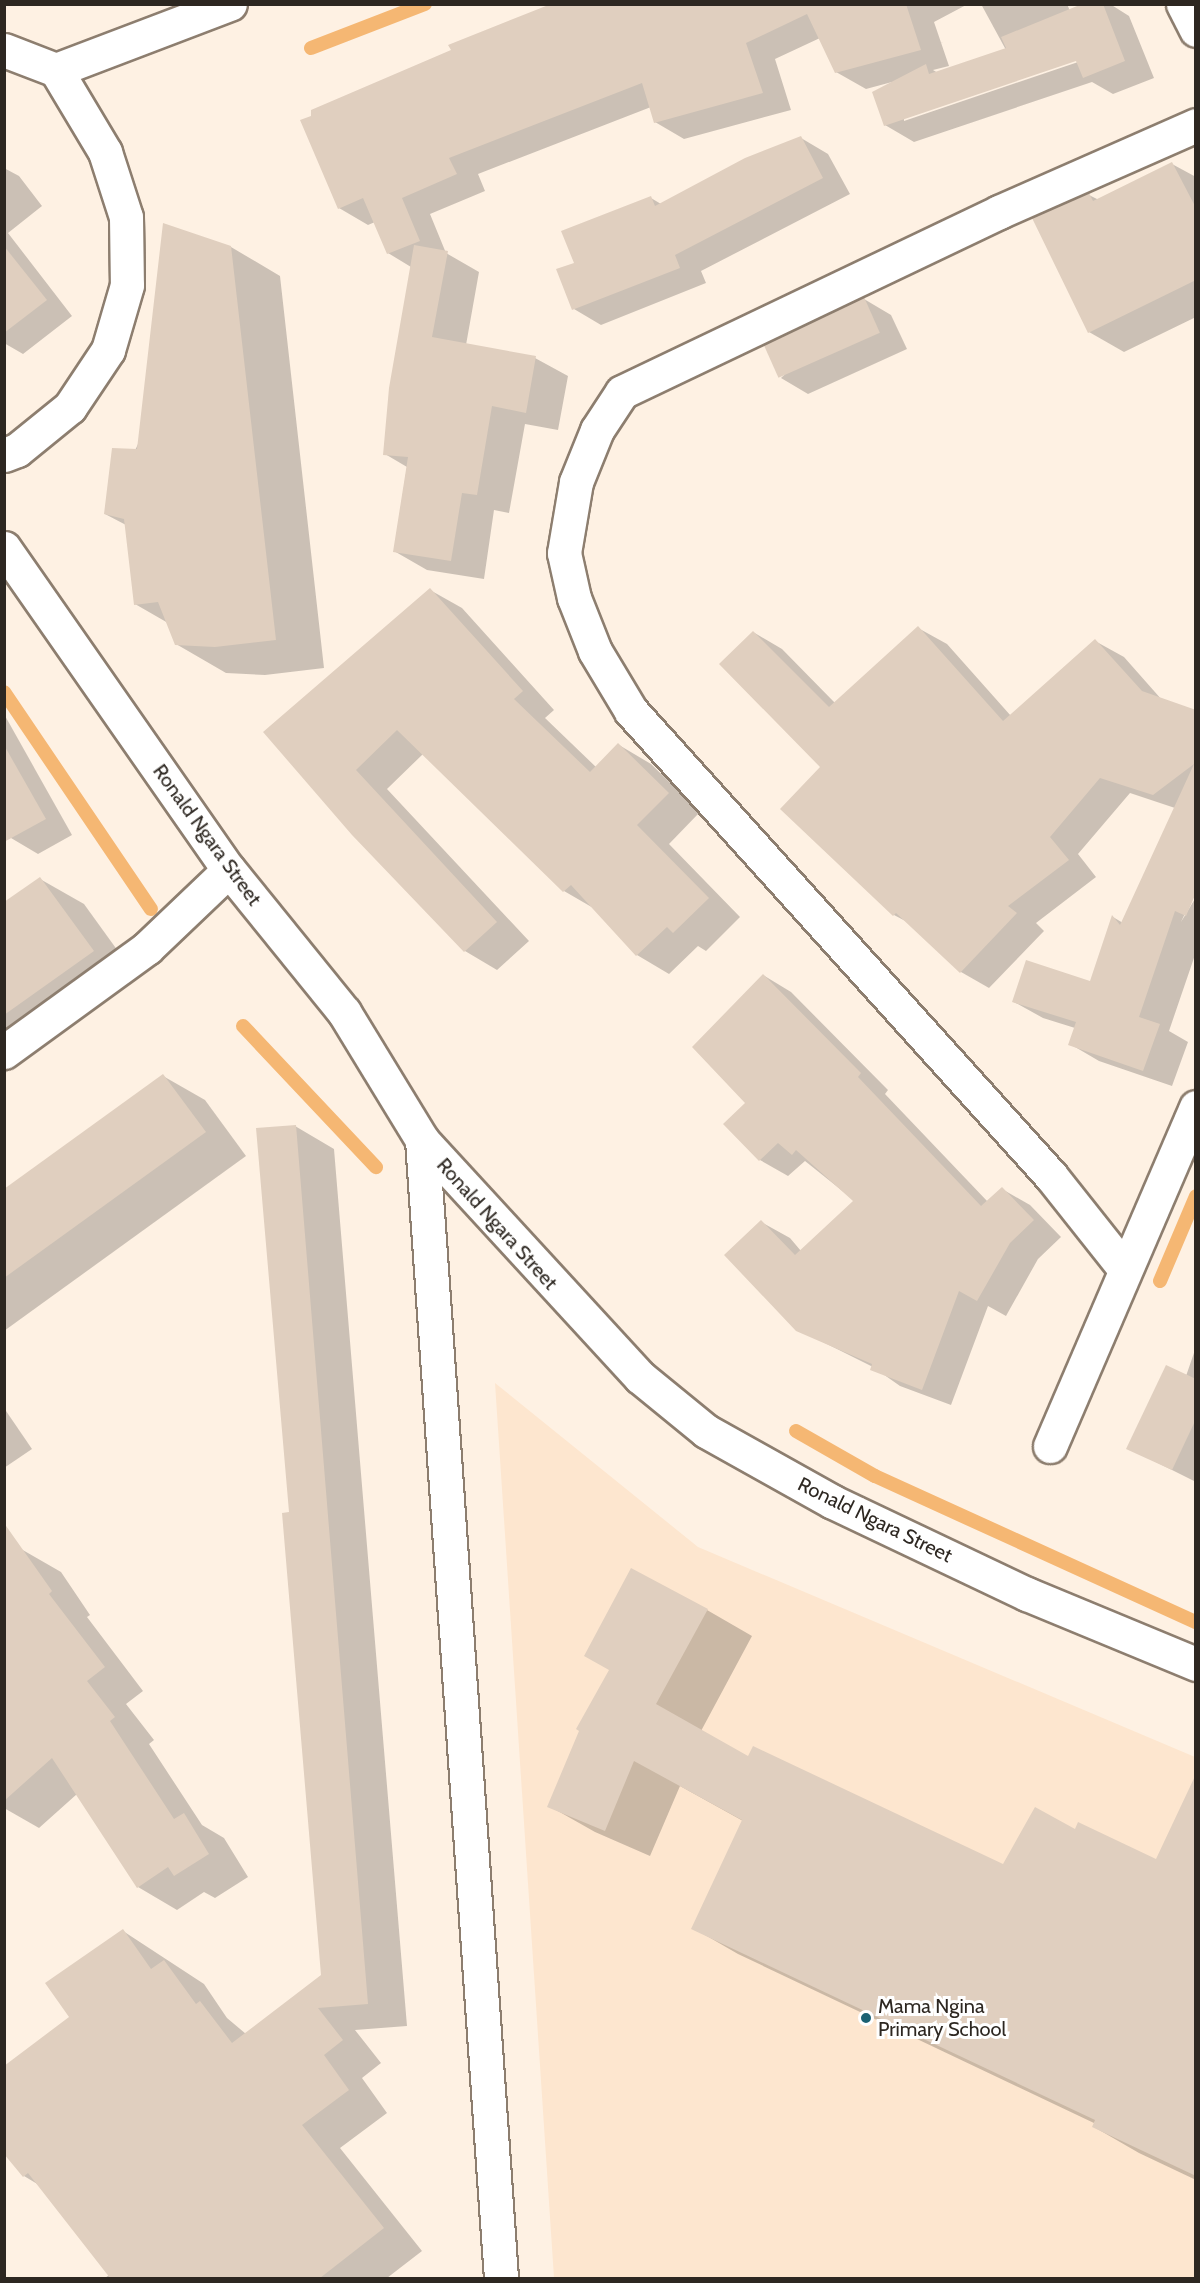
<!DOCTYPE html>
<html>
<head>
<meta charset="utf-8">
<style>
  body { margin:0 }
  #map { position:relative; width:1200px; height:2283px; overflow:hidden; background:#fef1e3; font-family:Cabin,sans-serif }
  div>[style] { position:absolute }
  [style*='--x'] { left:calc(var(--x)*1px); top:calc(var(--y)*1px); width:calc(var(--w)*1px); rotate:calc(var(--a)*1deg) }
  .built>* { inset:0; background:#fde6cf }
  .shadow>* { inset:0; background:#0003 }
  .stream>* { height:14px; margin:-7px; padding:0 7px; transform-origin:7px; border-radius:7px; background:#f5b773 }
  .building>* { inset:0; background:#e0cfbf; transform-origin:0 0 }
  .roads { filter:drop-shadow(2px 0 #8d7e6f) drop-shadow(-2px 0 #8d7e6f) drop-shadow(0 2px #8d7e6f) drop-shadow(0 -2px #8d7e6f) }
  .minor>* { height:33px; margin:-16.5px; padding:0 16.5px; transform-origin:16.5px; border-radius:16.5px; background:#fff }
  .tertiary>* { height:33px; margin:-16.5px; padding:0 16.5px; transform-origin:16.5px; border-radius:16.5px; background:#fff }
  .dots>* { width:16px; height:16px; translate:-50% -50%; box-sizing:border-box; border:3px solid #fff; border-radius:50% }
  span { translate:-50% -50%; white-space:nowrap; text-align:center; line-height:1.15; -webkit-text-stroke:6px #fff; paint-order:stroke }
  .street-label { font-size:20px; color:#2d2721 }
  .poi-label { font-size:20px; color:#2d2721 }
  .left { translate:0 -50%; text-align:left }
  .frame { position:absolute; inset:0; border:6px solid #2d2721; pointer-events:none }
</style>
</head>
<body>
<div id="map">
  <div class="built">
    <i style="clip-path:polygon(495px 1383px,698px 1547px,1195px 1757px,1195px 2278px,554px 2278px)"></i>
  </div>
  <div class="shadow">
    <i style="clip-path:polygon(evenodd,557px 4px,968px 4px,934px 22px,949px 66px,933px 70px,938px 73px,1006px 50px,981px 4px,1067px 4px,1070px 11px,1086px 4px,1110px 4px,1129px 16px,1154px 78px,1113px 94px,1092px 82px,914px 142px,885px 125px,892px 82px,866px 89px,836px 72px,820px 38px,775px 59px,791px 110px,684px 139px,655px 122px,651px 107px,478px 174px,485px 191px,430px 214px,446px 253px,479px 272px,466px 345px,535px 358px,568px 376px,558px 430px,525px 424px,509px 513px,494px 510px,484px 579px,427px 570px,394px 551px,407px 467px,385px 454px,411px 267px,388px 253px,375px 222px,368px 225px,339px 208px,557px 4px,1083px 57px,1084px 60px,904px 121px,904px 118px,1083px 57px)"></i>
    <i style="clip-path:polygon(801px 138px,828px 154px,850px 194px,701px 271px,706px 283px,601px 325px,574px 309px,651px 198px,661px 204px)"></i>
    <i style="clip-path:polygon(1172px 164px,1196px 177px,1196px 317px,1124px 352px,1089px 332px,1089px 195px,1099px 200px)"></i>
    <i style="clip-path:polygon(4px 168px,19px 176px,42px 206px,8px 233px,72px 316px,23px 354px,4px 343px)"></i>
    <i style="clip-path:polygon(231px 247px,280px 276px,324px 668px,265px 675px,226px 673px,176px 644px,168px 623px,135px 604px,126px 525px,105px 514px)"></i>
    <i style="clip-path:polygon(864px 299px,891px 315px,907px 349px,808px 394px,781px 378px)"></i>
    <i style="clip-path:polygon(430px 590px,462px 608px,554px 710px,545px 718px,597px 768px,619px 745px,651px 764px,700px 812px,669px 844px,740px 917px,706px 951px,698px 946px,669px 974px,637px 955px,595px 909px,564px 891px,423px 754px,387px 789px,529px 941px,497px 970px,465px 951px,353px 834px,265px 732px)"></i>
    <i style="clip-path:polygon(918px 628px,947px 644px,1011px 716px,1095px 641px,1124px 657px,1162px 700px,1196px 712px,1196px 890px,1181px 922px,1196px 897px,1196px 952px,1169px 1031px,1188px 1042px,1172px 1086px,1099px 1061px,1070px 1044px,1075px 1028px,1043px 1018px,1014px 1002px,1091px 983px,1113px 917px,1123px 923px,1175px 808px,1130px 793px,1078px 854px,1096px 877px,1036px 923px,1044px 931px,989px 988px,961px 972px,911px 924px,894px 915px,753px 632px,782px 649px,835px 703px)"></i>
    <i style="clip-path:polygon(4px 714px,72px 835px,38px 854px,11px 838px,4px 828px)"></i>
    <i style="clip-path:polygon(40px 879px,84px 904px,136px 976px,4px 1074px,4px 904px)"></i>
    <i style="clip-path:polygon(763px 975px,791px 992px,888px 1090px,885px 1094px,988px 1202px,1002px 1189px,1030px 1205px,1061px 1237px,1038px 1259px,1006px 1316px,988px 1306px,951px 1405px,900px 1386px,873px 1367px,797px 1329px,761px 1222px,790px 1238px,801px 1251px,855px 1201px,805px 1161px,788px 1176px,760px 1160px,747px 1103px)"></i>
    <i style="clip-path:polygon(163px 1076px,205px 1100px,246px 1156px,4px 1331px,4px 1190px)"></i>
    <i style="clip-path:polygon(295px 1126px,334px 1149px,407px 2026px,355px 2030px,381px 2063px,362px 2078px,387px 2113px,340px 2148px,422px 2251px,387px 2278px,105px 2278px,109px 2275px,39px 2185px,24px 2176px,72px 2018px,123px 1931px,204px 1984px,227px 2018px,246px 2034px,322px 1975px,290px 1514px)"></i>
    <i style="clip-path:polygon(1196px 1347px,1196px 1482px,1128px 1448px,1186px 1376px)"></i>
    <i style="clip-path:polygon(4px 1408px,32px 1449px,4px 1468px)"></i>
    <i style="clip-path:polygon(21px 1549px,61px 1572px,90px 1615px,87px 1617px,143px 1691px,126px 1704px,154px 1740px,149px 1744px,202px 1825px,224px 1838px,248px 1877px,215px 1898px,204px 1892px,177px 1910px,138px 1887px,77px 1794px,39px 1828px,4px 1808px,4px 1561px)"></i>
    <i style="clip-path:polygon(707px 1610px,752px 1636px,701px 1731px,749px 1758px,1004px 1866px,1076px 1831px,1157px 1861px,1196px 1829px,1196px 2180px,1139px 2153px,1094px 2127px,1096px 2124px,738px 1954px,693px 1928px,743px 1821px,680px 1786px,650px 1856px,595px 1832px,549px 1806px)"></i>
  </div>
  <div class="stream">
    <i style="--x:311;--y:48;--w:122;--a:-21.1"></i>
    <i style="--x:4;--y:692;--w:262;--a:55.9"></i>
    <i style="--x:243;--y:1026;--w:194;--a:46.7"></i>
    <i style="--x:1160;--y:1281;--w:92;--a:-67"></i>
    <i style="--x:796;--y:1431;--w:91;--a:29.7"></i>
    <i style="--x:875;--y:1476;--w:353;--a:24.5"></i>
  </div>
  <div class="building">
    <i style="clip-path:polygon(551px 4px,906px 4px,921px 50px,835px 73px,807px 14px,746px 43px,763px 93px,654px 123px,642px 83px,449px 158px,457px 174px,402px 198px,420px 241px,387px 254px,363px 198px,338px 209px,300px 120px,311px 116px,311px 110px,451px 50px,448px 45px)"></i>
    <i style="clip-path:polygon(1082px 4px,1103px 4px,1125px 61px,1083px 78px,1076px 61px,884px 126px,872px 92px,926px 64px,929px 74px,1006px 48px,1001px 37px)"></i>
    <i style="clip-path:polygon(801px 136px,823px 178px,675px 255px,680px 268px,572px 310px,556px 269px,574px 263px,561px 231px,651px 196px,655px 206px,745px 158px)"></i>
    <i style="clip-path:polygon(1172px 162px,1196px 208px,1196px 280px,1088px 333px,1032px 218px,1089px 193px,1093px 201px)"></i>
    <i style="clip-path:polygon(163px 223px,231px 246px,276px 640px,215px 647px,175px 645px,158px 602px,134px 605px,124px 519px,104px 514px,112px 448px,137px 449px)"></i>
    <i style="clip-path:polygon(414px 245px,448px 251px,432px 337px,536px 356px,526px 413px,492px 406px,477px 495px,462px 493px,451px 561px,393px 552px,408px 457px,383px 455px,389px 388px)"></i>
    <i style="clip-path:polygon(4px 246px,47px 300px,4px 333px)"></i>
    <i style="left:864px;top:297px;width:39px;height:111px;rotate:66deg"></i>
    <i style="clip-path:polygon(430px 588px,523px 691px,514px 699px,590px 772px,618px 743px,669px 793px,637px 825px,709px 898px,673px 933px,667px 927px,636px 956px,571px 885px,563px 892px,397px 730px,356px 770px,497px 922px,464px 952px,352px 835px,263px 732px)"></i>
    <i style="clip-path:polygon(918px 626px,1003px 721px,1095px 639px,1142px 691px,1196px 710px,1196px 893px,1186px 916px,1175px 911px,1139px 1017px,1160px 1024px,1143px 1071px,1068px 1045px,1076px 1022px,1012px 1002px,1026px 960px,1090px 981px,1112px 915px,1120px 925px,1194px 764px,1153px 795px,1100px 778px,1050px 837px,1069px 860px,1008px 906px,1017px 913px,960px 973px,896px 913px,893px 916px,780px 809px,820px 767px,719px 664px,753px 631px,829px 707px)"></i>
    <i style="clip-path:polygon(4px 745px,46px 819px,4px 842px)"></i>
    <i style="clip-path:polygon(40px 877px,94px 951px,4px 1015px,4px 902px)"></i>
    <i style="clip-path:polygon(763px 974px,861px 1073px,858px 1077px,981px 1206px,1002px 1187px,1034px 1220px,1010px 1243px,977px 1301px,959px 1291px,922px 1390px,870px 1370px,872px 1364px,796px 1331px,724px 1255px,761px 1220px,795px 1255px,853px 1201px,796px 1150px,792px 1155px,778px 1143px,759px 1161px,723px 1124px,745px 1103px,692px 1047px)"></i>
    <i style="clip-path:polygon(163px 1074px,206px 1132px,4px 1278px,4px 1189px)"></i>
    <i style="clip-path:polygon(296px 1125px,368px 2004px,318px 2008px,343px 2040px,324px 2055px,349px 2090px,302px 2125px,384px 2228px,320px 2278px,110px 2278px,28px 2173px,23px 2177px,4px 2154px,4px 2066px,69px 2017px,45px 1983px,123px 1929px,151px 1969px,164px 1960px,196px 2004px,200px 2001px,232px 2043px,321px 1975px,282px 1513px,289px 1512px,256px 1128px)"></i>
    <i style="clip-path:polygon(1166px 1365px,1196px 1379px,1196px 1419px,1172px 1470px,1126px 1449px)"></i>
    <i style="clip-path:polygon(4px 1523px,52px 1591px,49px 1594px,105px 1667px,87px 1681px,115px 1717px,110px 1721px,174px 1819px,184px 1813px,209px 1854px,174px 1876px,168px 1867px,137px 1888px,52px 1758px,4px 1801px)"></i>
    <i style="clip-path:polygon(631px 1568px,708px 1609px,656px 1704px,748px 1756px,753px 1746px,1003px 1864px,1035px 1807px,1075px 1829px,1078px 1822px,1156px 1859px,1196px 1774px,1196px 2176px,1092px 2127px,1095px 2120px,691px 1929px,742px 1820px,634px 1761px,605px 1831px,547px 1807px,579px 1731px,576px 1729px,609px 1670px,584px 1656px)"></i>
  </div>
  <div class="roads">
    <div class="minor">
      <i style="--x:1183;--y:4;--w:29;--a:63"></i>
      <i style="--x:56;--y:70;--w:186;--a:-20.8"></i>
      <i style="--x:4;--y:1052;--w:177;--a:-36"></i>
      <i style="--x:147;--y:948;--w:113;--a:-43.6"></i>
      <i style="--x:422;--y:1140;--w:322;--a:47.4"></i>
      <i style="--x:640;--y:1377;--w:85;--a:39.3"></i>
      <i style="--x:706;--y:1431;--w:145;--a:29.2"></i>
      <i style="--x:833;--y:1502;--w:215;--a:25.4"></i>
      <i style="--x:1027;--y:1594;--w:183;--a:22.5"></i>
      <i style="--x:1124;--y:1268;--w:117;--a:-128.4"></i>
      <i style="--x:1051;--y:1176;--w:627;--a:-132.09"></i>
      <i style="--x:631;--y:711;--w:70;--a:-121"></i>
      <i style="--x:595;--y:651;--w:57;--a:-111.6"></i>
      <i style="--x:574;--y:598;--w:46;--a:-102.5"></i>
      <i style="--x:564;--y:553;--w:72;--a:-80.4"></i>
      <i style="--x:576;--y:482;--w:56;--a:-68"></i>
      <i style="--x:597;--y:430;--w:45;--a:-56.7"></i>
      <i style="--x:622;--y:392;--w:418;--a:-25.5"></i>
      <i style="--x:999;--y:212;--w:215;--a:-23.8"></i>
      <i style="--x:1050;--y:1446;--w:369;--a:-66.7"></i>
    </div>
    <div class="tertiary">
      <i style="--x:4;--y:50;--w:56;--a:21"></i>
      <i style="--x:56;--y:70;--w:96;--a:59.1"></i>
      <i style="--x:105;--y:152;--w:68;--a:72.1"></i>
      <i style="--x:126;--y:217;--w:68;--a:89.2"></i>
      <i style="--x:127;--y:285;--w:68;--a:106.3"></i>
      <i style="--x:108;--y:350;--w:69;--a:123.7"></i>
      <i style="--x:70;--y:407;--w:68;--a:140.9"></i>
      <i style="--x:17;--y:450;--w:14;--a:159"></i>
      <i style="--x:4;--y:548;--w:393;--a:55.1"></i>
      <i style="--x:229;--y:870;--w:183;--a:51"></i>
      <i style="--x:344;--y:1012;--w:150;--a:58.6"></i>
      <i style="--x:422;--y:1140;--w:1141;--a:86.03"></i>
    </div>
  </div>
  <div class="dots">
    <i style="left:866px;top:2018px;background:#1b6172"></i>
  </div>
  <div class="street-label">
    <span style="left:207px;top:835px;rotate:54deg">Ronald Ngara Street</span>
    <span style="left:497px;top:1224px;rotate:48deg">Ronald Ngara Street</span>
    <span style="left:875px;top:1520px;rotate:26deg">Ronald Ngara Street</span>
  </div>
  <div class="poi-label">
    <span class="left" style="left:878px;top:2018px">Mama Ngina<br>Primary School</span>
  </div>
  <div class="frame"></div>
</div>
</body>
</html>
